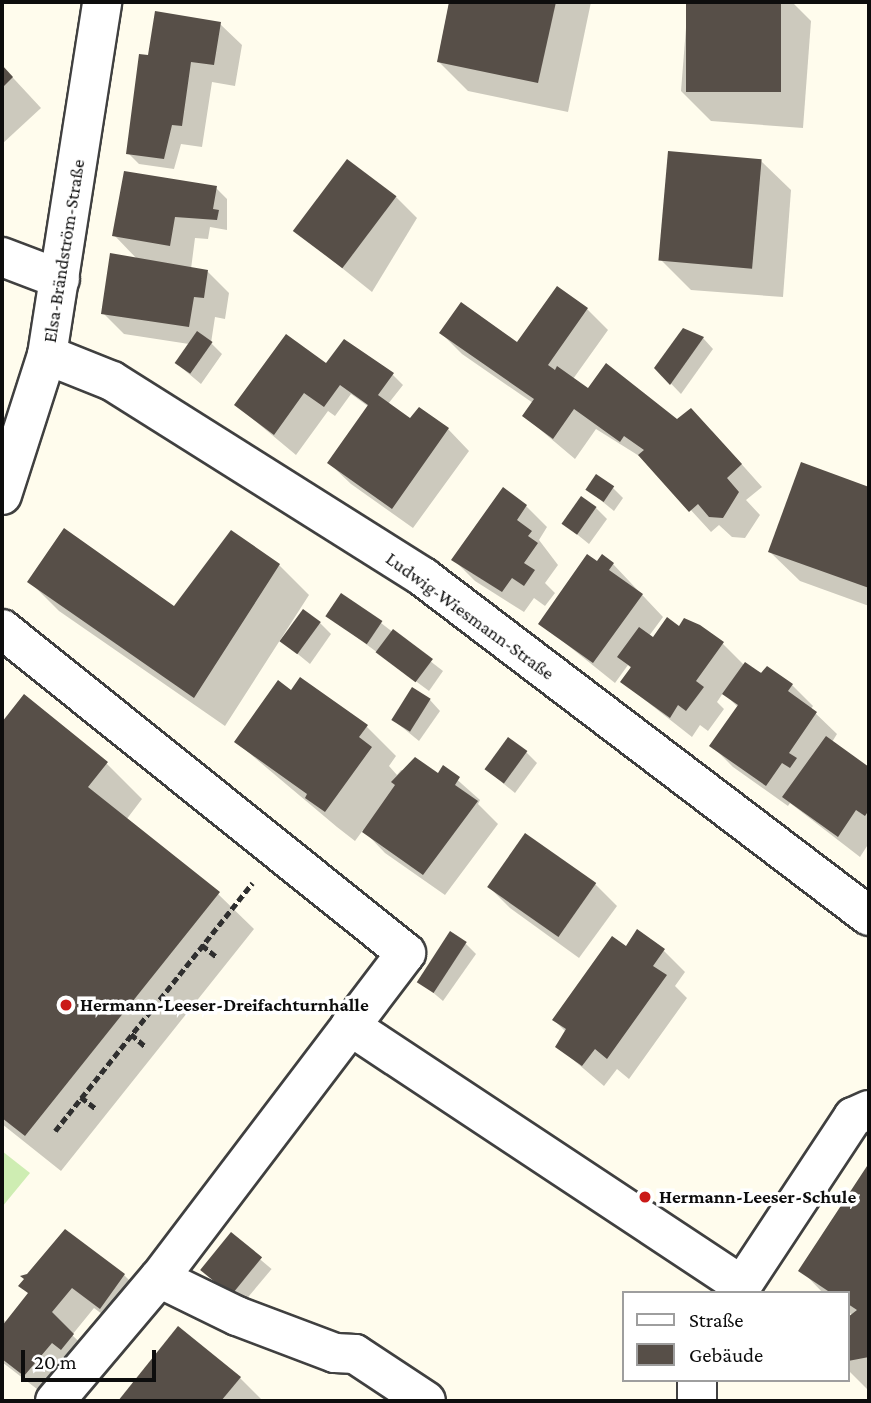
<!DOCTYPE html>
<html>
<head>
<meta charset="utf-8">
<style>
  body { margin:0 }
  #map { position:relative; width:871px; height:1403px; overflow:hidden; background:#fffced; font-family:"Crimson Pro",serif }
  div>[style] { position:absolute }
  [style*='--x'] { left:calc(var(--x)*1px); top:calc(var(--y)*1px); width:calc(var(--w)*1px); rotate:calc(var(--a)*1deg) }
  .green>* { inset:0; background:#ceedb2 }
  .shadow>* { inset:0; background:#0003; transform-origin:0 0 }
  .building>* { inset:0; background:#574f48; transform-origin:0 0 }
  .path>* { height:4.5px; margin-top:-2.25px; transform-origin:0; background:repeating-linear-gradient(90deg,#2f2f2f 0 7px,transparent 0 10.5px) }
  .roads { filter:drop-shadow(2px 0 #404040) drop-shadow(-2px 0 #404040) drop-shadow(0 2px #404040) drop-shadow(0 -2px #404040) }
  .minor>* { height:38px; margin:-19px; padding:0 19px; transform-origin:19px; border-radius:19px; background:#fff }
  .dots>* { width:19px; height:19px; translate:-50% -50%; box-sizing:border-box; border:4px solid #fff; border-radius:50% }
  span { translate:-50% -50%; white-space:nowrap; text-align:center; line-height:1.15; -webkit-text-stroke:7px #fff; paint-order:stroke }
  .street-label { font-size:19px; color:#0d0d0d }
  .poi-label { font-size:19px; color:#0d0d0d; font-weight:700 }
  .left { translate:0 -50%; text-align:left }
  .frame { position:absolute; inset:0; border:4px solid #0d0d0d; pointer-events:none }
  .legend { position:absolute; left:622px; top:1291px; width:228px; height:91px; box-sizing:border-box; background:#fff; border:2px solid #9e9e9e; margin:0; padding:9px 12px; list-style:none; font-size:21px; color:#0d0d0d }
  .legend li { display:flex; align-items:center; gap:14px; height:35px }
  .legend b { width:35px; border:2px solid #9e9e9e }
  .scale { position:absolute; left:21px; top:1350px; width:135px; height:32px; box-sizing:border-box; border:4px solid #0d0d0d; border-top:0; padding-left:9px; font-size:21px; line-height:24px; white-space:nowrap; color:#0d0d0d; -webkit-text-stroke:5px #fff; paint-order:stroke }
</style>
</head>
<body>
<div id="map">
  <div class="green">
    <i style="clip-path:polygon(2px 1151px,30px 1173px,2px 1207px)"></i>
  </div>
  <div class="shadow">
    <i style="clip-path:polygon(451px 2px,591px 2px,568px 112px,468px 91px,439px 62px)"></i>
    <i style="clip-path:polygon(688px 2px,792px 2px,811px 21px,803px 128px,711px 121px,681px 91px)"></i>
    <i style="clip-path:polygon(220px 24px,242px 45px,235px 86px,212px 82px,202px 147px,181px 144px,174px 169px,139px 164px,128px 153px,149px 57px)"></i>
    <i style="clip-path:polygon(2px 66px,41px 108px,2px 144px)"></i>
    <i style="clip-path:polygon(761px 161px,791px 190px,783px 297px,691px 290px,661px 260px)"></i>
    <i style="clip-path:polygon(216px 188px,227px 199px,227px 230px,210px 227px,208px 239px,195px 238px,191px 269px,208px 272px,229px 293px,225px 319px,215px 317px,211px 343px,222px 354px,201px 384px,176px 363px,189px 344px,124px 334px,103px 313px,138px 260px,114px 235px)"></i>
    <i style="clip-path:polygon(396px 197px,417px 218px,372px 292px,297px 232px)"></i>
    <i style="clip-path:polygon(587px 309px,608px 330px,573px 379px,589px 391px,712px 431px,762px 487px,746px 500px,760px 515px,745px 538px,732px 537px,719px 525px,711px 532px,644px 459px,596px 429px,575px 459px,524px 416px,533px 403px,462px 354px,441px 333px,518px 345px)"></i>
    <i style="clip-path:polygon(703px 338px,713px 349px,681px 394px,656px 368px)"></i>
    <i style="clip-path:polygon(327px 366px,392px 374px,403px 385px,388px 404px,411px 420px,448px 429px,469px 451px,413px 528px,351px 484px,329px 463px,369px 407px,351px 394px,335px 416px,328px 411px,296px 455px,236px 405px)"></i>
    <i style="clip-path:polygon(802px 464px,869px 489px,869px 606px,800px 581px,770px 552px)"></i>
    <i style="clip-path:polygon(613px 488px,623px 498px,614px 511px,587px 489px)"></i>
    <i style="clip-path:polygon(526px 506px,547px 527px,539px 540px,558px 565px,545px 583px,555px 593px,545px 606px,534px 598px,524px 612px,475px 581px,454px 560px)"></i>
    <i style="clip-path:polygon(596px 508px,607px 519px,589px 544px,563px 523px)"></i>
    <i style="clip-path:polygon(598px 564px,613px 564px,663px 617px,649px 636px,653px 639px,679px 628px,722px 643px,745px 666px,792px 685px,813px 706px,811px 709px,837px 734px,832px 742px,869px 769px,869px 843px,860px 857px,790px 803px,788px 806px,733px 767px,712px 746px,739px 708px,723px 693px,717px 702px,724px 709px,708px 731px,700px 725px,692px 737px,622px 682px,632px 669px,628px 665px,615px 683px,540px 623px)"></i>
    <i style="clip-path:polygon(279px 565px,309px 595px,225px 726px,59px 611px,30px 582px,175px 609px)"></i>
    <i style="clip-path:polygon(327px 615px,381px 623px,443px 671px,429px 691px)"></i>
    <i style="clip-path:polygon(320px 623px,331px 634px,310px 664px,283px 642px)"></i>
    <i style="clip-path:polygon(291px 692px,367px 727px,396px 756px,389px 766px,397px 775px,401px 770px,438px 775px,444px 768px,480px 800px,478px 804px,498px 824px,445px 895px,385px 853px,363px 830px,355px 841px,337px 827px,236px 742px)"></i>
    <i style="clip-path:polygon(24px 697px,107px 764px,142px 799px,126px 820px,218px 894px,254px 929px,61px 1171px,2px 1124px,2px 725px)"></i>
    <i style="clip-path:polygon(430px 700px,440px 711px,419px 741px,392px 719px)"></i>
    <i style="clip-path:polygon(526px 752px,537px 763px,515px 793px,487px 770px)"></i>
    <i style="clip-path:polygon(526px 835px,595px 884px,617px 906px,579px 958px,510px 908px,489px 887px)"></i>
    <i style="clip-path:polygon(465px 943px,476px 954px,443px 1001px,418px 980px)"></i>
    <i style="clip-path:polygon(626px 949px,664px 951px,685px 972px,675px 986px,687px 998px,629px 1079px,617px 1069px,604px 1086px,557px 1046px,566px 1032px,554px 1020px)"></i>
    <i style="clip-path:polygon(869px 1166px,869px 1391px,848px 1370px,848px 1319px,856px 1317px,848px 1312px,848px 1293px,823px 1293px,801px 1270px)"></i>
    <i style="left:231px;top:1235px;width:53px;height:45px;rotate:40deg"></i>
    <i style="clip-path:polygon(124px 1275px,145px 1296px,122px 1329px,94px 1308px,72px 1335px,94px 1356px,46px 1396px,2px 1362px,2px 1318px,7px 1323px,29px 1294px)"></i>
    <i style="clip-path:polygon(178px 1329px,240px 1378px,263px 1401px,121px 1401px)"></i>
  </div>
  <div class="building">
    <i style="clip-path:polygon(449px 2px,556px 2px,538px 83px,437px 62px)"></i>
    <i style="left:686px;top:2px;width:95px;height:90px"></i>
    <i style="clip-path:polygon(155px 11px,221px 22px,214px 65px,191px 62px,182px 126px,172px 125px,164px 159px,126px 154px,139px 54px,148px 55px)"></i>
    <i style="clip-path:polygon(2px 65px,13px 77px,2px 88px)"></i>
    <i style="left:668px;top:151px;width:94px;height:110px;rotate:5deg"></i>
    <i style="left:347px;top:159px;width:62px;height:90px;rotate:37deg"></i>
    <i style="clip-path:polygon(124px 171px,217px 186px,213px 209px,219px 210px,217px 220px,175px 217px,170px 246px,112px 236px)"></i>
    <i style="clip-path:polygon(110px 253px,208px 270px,204px 298px,194px 297px,189px 327px,101px 314px)"></i>
    <i style="clip-path:polygon(557px 286px,588px 308px,548px 365px,555px 370px,557px 366px,588px 388px,606px 363px,677px 419px,691px 408px,742px 464px,727px 478px,739px 492px,723px 518px,709px 517px,698px 504px,689px 512px,638px 455px,644px 450px,624px 436px,620px 442px,574px 409px,553px 439px,522px 416px,534px 399px,439px 333px,461px 302px,517px 342px)"></i>
    <i style="clip-path:polygon(683px 328px,704px 337px,670px 385px,654px 368px)"></i>
    <i style="left:197px;top:331px;width:19px;height:39px;rotate:35deg"></i>
    <i style="clip-path:polygon(286px 334px,326px 363px,344px 339px,394px 373px,378px 395px,410px 418px,419px 407px,449px 428px,392px 509px,327px 463px,368px 405px,340px 385px,324px 407px,304px 393px,274px 435px,234px 405px)"></i>
    <i style="clip-path:polygon(801px 462px,869px 487px,869px 588px,768px 552px)"></i>
    <i style="left:596px;top:474px;width:22px;height:19px;rotate:34deg"></i>
    <i style="clip-path:polygon(503px 487px,527px 505px,517px 520px,532px 531px,528px 536px,538px 543px,524px 563px,535px 570px,524px 586px,512px 578px,502px 592px,451px 560px)"></i>
    <i style="left:581px;top:496px;width:19px;height:34px;rotate:35deg"></i>
    <i style="clip-path:polygon(64px 528px,174px 606px,231px 530px,280px 564px,194px 698px,27px 582px)"></i>
    <i style="clip-path:polygon(587px 554px,597px 561px,602px 554px,614px 563px,609px 570px,643px 594px,593px 663px,538px 624px)"></i>
    <i style="left:341px;top:593px;width:50px;height:28px;rotate:34deg"></i>
    <i style="left:303px;top:609px;width:22px;height:40px;rotate:36deg"></i>
    <i style="clip-path:polygon(667px 617px,679px 626px,684px 618px,700px 625px,724px 642px,696px 681px,704px 687px,686px 711px,678px 705px,670px 718px,620px 682px,631px 667px,617px 657px,639px 627px,653px 637px)"></i>
    <i style="left:393px;top:629px;width:50px;height:29px;rotate:37deg"></i>
    <i style="clip-path:polygon(745px 662px,761px 673px,767px 666px,793px 684px,788px 691px,817px 712px,789px 753px,797px 758px,790px 768px,782px 763px,766px 786px,709px 746px,738px 705px,722px 694px)"></i>
    <i style="clip-path:polygon(300px 677px,368px 725px,359px 737px,372px 747px,325px 812px,305px 798px,307px 794px,234px 742px,278px 680px,291px 690px)"></i>
    <i style="left:412px;top:687px;width:22px;height:39px;rotate:32deg"></i>
    <i style="clip-path:polygon(24px 694px,108px 762px,88px 787px,220px 892px,25px 1136px,2px 1118px,2px 722px)"></i>
    <i style="clip-path:polygon(826px 736px,869px 767px,869px 810px,865px 816px,856px 810px,838px 837px,782px 797px)"></i>
    <i style="left:508px;top:737px;width:24px;height:40px;rotate:36deg"></i>
    <i style="clip-path:polygon(415px 757px,438px 773px,443px 765px,460px 777px,455px 785px,478px 801px,423px 875px,362px 832px,395px 785px,391px 782px)"></i>
    <i style="left:525px;top:833px;width:87px;height:66px;rotate:35deg"></i>
    <i style="clip-path:polygon(637px 929px,665px 949px,653px 966px,667px 975px,607px 1059px,595px 1049px,582px 1066px,555px 1047px,566px 1029px,552px 1020px,612px 936px,626px 946px)"></i>
    <i style="left:450px;top:931px;width:20px;height:61px;rotate:33deg"></i>
    <i style="clip-path:polygon(869px 1163px,869px 1357px,848px 1361px,848px 1317px,857px 1310px,848px 1304px,848px 1293px,831px 1293px,798px 1271px)"></i>
    <i style="clip-path:polygon(65px 1229px,125px 1274px,100px 1309px,72px 1288px,52px 1312px,74px 1334px,61px 1350px,52px 1343px,24px 1376px,2px 1359px,2px 1326px,28px 1293px,18px 1286px,24px 1279px,20px 1276px,27px 1274px)"></i>
    <i style="left:231px;top:1232px;width:40px;height:49px;rotate:39deg"></i>
    <i style="clip-path:polygon(178px 1326px,241px 1377px,221px 1401px,118px 1401px)"></i>
  </div>
  <div class="path">
    <i style="--x:202;--y:945;--w:19;--a:39"></i>
    <i style="--x:131;--y:1034;--w:18;--a:41"></i>
    <i style="--x:81;--y:1097;--w:18;--a:38"></i>
    <i style="--x:55;--y:1131;--w:317;--a:-51.5"></i>
  </div>
  <div class="roads">
    <div class="minor">
      <i style="--x:2;--y:257;--w:62;--a:20.8"></i>
      <i style="--x:47;--y:355;--w:70;--a:21.8"></i>
      <i style="--x:112;--y:381;--w:368;--a:32.2"></i>
      <i style="--x:423;--y:577;--w:560;--a:37.24"></i>
      <i style="--x:2;--y:495;--w:147;--a:-72.2"></i>
      <i style="--x:47;--y:355;--w:357;--a:-81.1"></i>
      <i style="--x:2;--y:629;--w:518;--a:38.73"></i>
      <i style="--x:406;--y:953;--w:408;--a:127.2"></i>
      <i style="--x:350;--y:1026;--w:469;--a:33.5"></i>
      <i style="--x:737;--y:1293;--w:211;--a:-56.6"></i>
      <i style="--x:853;--y:1117;--w:17;--a:-24"></i>
      <i style="--x:697;--y:1380;--w:21;--a:90"></i>
      <i style="--x:55;--y:1401;--w:161;--a:-49.8"></i>
      <i style="--x:159;--y:1278;--w:87;--a:26"></i>
      <i style="--x:237;--y:1316;--w:105;--a:20.7"></i>
      <i style="--x:335;--y:1353;--w:20;--a:3"></i>
      <i style="--x:355;--y:1354;--w:85;--a:33.5"></i>
    </div>
  </div>
  <div class="dots">
    <i style="left:66px;top:1005px;background:#ca1a18"></i>
    <i style="left:645px;top:1197px;background:#ca1a18"></i>
  </div>
  <div class="street-label">
    <span style="left:64px;top:251px;rotate:-81deg">Elsa-Brändström-Straße</span>
    <span style="left:470px;top:616px;rotate:36deg">Ludwig-Wiesmann-Straße</span>
  </div>
  <div class="poi-label">
    <span class="left" style="left:80px;top:1005px">Hermann-Leeser-Dreifachturnhalle</span>
    <span class="left" style="left:659px;top:1197px">Hermann-Leeser-Schule</span>
  </div>
  <div class="frame"></div>
  <ul class="legend">
  <li><b style="height:9px;background:#fff"></b>Straße</li>
  <li><b style="height:19px;background:#574f48"></b>Gebäude</li>
  </ul>
  <div class="scale">20 m</div>
</div>
</body>
</html>
